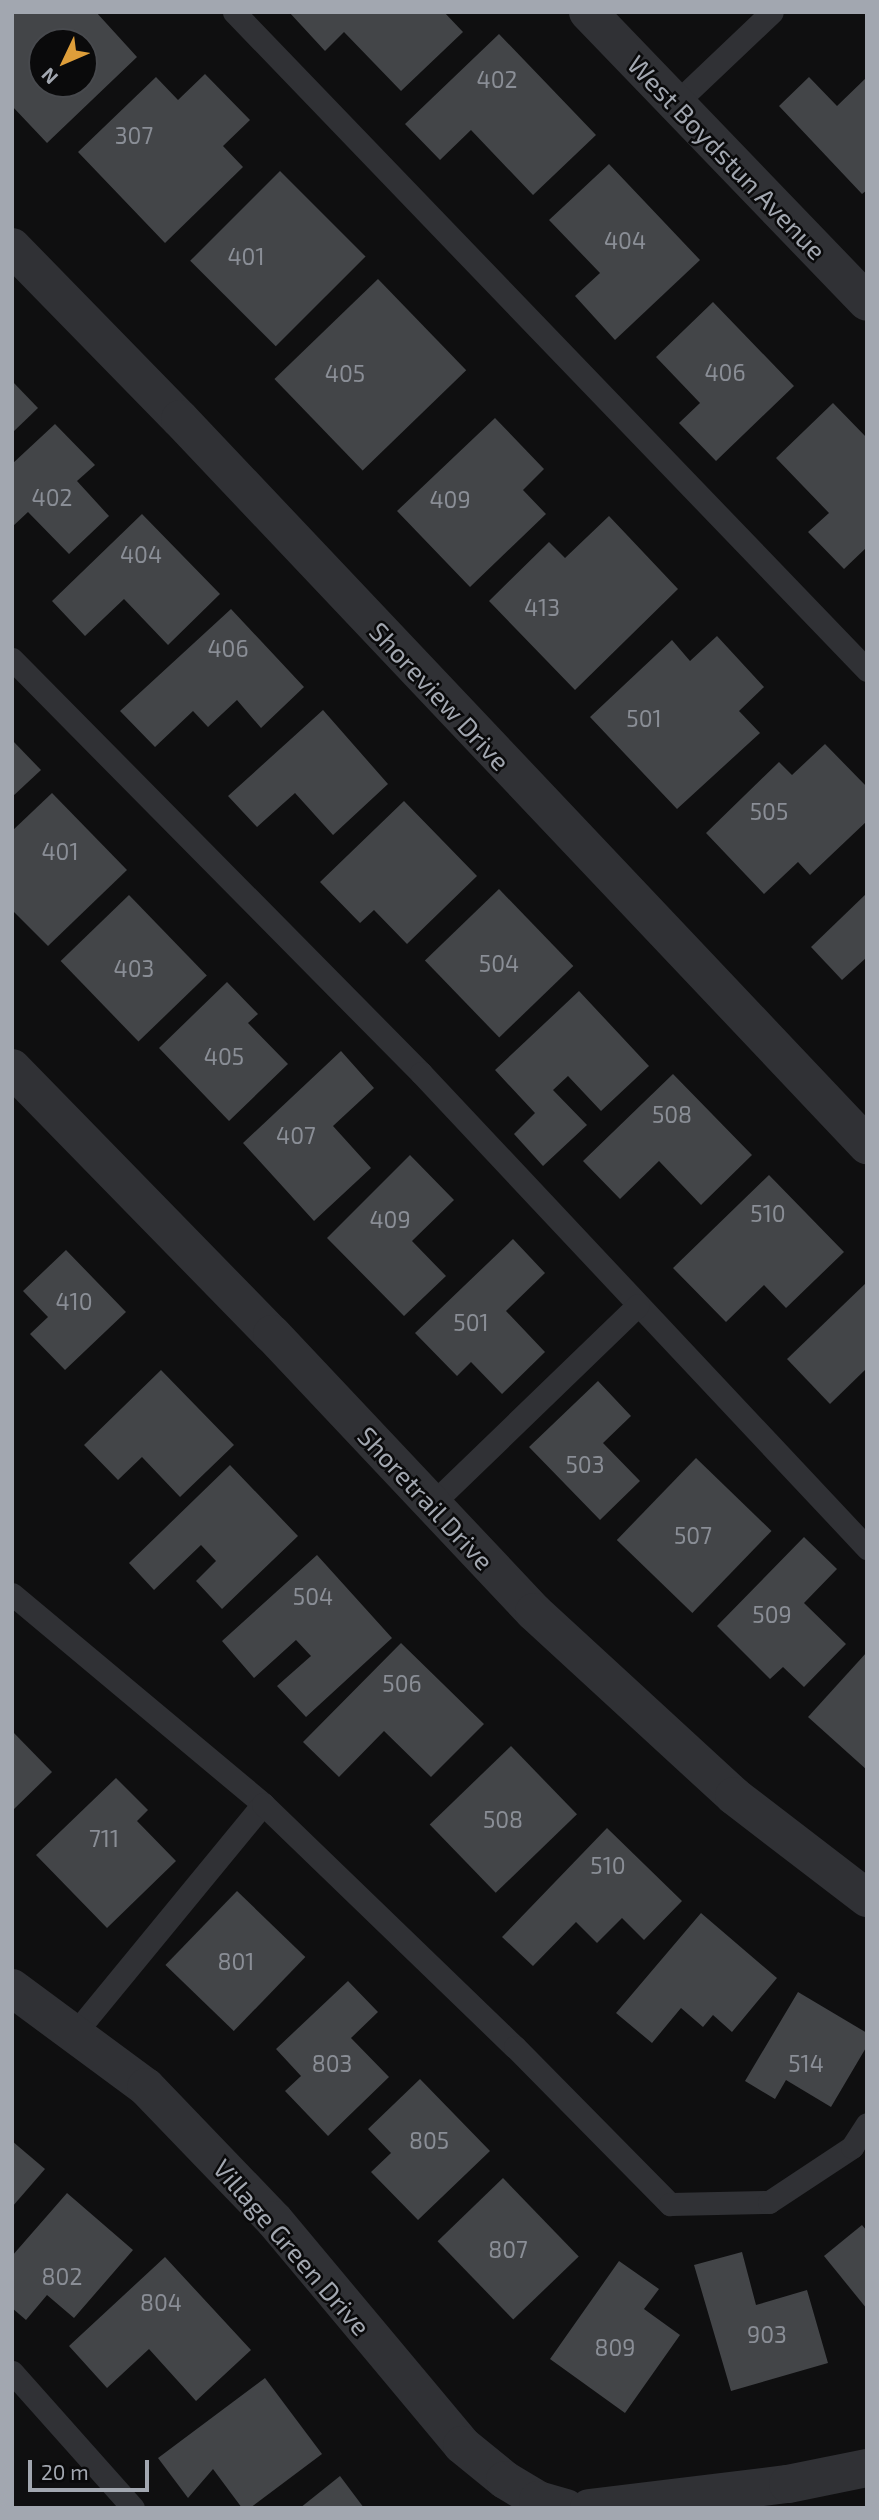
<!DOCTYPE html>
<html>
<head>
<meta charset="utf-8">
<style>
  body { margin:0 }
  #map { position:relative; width:879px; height:2520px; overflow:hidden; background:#0f0f10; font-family:"Exo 2",sans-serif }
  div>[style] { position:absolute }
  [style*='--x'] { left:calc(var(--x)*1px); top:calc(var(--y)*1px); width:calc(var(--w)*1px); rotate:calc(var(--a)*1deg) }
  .building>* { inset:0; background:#434548; transform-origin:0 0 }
  .service>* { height:23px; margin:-11.5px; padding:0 11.5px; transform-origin:11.5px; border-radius:11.5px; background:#303135 }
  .minor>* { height:38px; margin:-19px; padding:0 19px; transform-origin:19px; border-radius:19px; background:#303135 }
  span { translate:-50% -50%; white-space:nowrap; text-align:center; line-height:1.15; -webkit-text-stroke:5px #0a0a0b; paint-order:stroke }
  .number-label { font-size:23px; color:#8a8e96 }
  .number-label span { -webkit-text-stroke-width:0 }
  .street-label { font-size:26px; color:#a2a7b0 }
  .frame { position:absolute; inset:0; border:14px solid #a2a7b0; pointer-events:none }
  .north { position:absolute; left:28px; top:28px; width:70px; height:70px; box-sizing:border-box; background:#0a0a0b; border:2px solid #47494d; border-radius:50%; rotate:226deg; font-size:19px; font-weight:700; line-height:28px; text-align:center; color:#a2a7b0 }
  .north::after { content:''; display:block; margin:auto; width:24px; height:32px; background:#de9e3a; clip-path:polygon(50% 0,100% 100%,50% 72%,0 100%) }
  .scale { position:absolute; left:28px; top:2460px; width:121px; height:32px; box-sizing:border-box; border:4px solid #a2a7b0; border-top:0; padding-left:9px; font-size:21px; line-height:24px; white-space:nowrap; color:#a2a7b0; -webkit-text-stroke:5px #0a0a0b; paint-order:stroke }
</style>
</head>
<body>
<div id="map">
  <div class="building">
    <i style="clip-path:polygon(evenodd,12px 12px,96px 12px,137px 57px,47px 143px,12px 106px,12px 12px,42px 42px,84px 42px,84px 84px,42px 84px,42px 42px)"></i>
    <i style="clip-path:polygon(289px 12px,444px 12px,463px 32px,401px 91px,344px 32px,325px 51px)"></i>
    <i style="clip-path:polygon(499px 34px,596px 135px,533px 195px,471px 130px,440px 160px,405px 124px)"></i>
    <i style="clip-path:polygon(205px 74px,250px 120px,223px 146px,243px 167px,165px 243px,78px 152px,156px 77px,178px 100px)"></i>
    <i style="clip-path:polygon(809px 77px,837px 106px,867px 77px,867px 190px,862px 194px,779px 106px)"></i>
    <i style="clip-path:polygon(609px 164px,700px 260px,615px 340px,575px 296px,600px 273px,549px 220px)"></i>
    <i style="left:280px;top:171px;width:121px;height:127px;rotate:45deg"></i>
    <i style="left:378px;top:279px;width:127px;height:144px;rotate:46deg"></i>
    <i style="clip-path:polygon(713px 302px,794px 386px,716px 461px,679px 423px,700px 403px,656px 357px)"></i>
    <i style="clip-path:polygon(12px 381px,38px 408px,12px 433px)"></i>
    <i style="clip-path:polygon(833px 403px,867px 438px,867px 547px,844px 569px,808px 532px,829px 513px,776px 458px)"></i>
    <i style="clip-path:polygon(495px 418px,544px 469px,523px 490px,546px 514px,470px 587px,397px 511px)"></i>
    <i style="clip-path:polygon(55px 424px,95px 465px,77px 481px,109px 516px,69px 554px,28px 512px,12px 527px,12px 464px)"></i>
    <i style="clip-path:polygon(142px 514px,220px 594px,168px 645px,124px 599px,85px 636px,52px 601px)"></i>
    <i style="clip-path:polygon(609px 516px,678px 589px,575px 690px,489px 601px,549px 542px,565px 558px)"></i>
    <i style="clip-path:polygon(231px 609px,304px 687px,261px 728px,237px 700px,208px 727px,193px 711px,155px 747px,120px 711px)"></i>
    <i style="clip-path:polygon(717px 636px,764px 687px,739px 711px,760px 733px,677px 809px,590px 717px,672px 640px,690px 661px)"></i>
    <i style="clip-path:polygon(323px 710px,388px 784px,333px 835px,295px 793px,257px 827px,228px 796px)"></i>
    <i style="clip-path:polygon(12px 740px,41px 770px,12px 797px)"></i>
    <i style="clip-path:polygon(825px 744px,867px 787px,867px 821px,810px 875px,798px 862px,764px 894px,706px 833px,779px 762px,792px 775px)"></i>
    <i style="clip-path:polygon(52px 793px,127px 870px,48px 946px,12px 910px,12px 831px)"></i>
    <i style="clip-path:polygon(404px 801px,477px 876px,407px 944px,374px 910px,360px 923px,320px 882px)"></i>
    <i style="left:499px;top:889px;width:107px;height:103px;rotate:46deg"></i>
    <i style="clip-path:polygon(867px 893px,867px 957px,842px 980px,811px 947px)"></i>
    <i style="left:129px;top:895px;width:112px;height:95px;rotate:46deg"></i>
    <i style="clip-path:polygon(227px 982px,258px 1014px,248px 1023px,288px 1064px,229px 1121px,159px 1048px)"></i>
    <i style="clip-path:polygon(579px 991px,649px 1066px,601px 1111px,568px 1076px,553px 1090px,587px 1125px,543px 1166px,514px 1134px,535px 1113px,495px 1070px)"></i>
    <i style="clip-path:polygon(341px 1051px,374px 1088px,333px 1126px,371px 1168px,314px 1221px,243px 1143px)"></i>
    <i style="clip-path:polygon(673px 1074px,752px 1155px,701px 1205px,659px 1161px,620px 1199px,583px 1161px)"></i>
    <i style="clip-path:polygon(410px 1155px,454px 1200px,412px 1241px,446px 1276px,404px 1316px,327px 1238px)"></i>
    <i style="clip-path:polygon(769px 1175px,844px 1252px,786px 1308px,764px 1285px,726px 1322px,673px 1268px)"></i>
    <i style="clip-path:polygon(513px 1239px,545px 1273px,506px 1311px,545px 1352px,502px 1394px,471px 1362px,457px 1376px,415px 1333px)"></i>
    <i style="clip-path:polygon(66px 1250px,126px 1312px,65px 1370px,30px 1334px,48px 1317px,23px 1291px)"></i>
    <i style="clip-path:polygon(867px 1282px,867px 1368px,830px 1404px,787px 1359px)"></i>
    <i style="clip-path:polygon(161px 1370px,234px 1445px,180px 1497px,142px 1457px,118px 1480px,84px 1445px)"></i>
    <i style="clip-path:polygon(598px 1381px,631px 1416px,603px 1443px,640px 1481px,600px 1520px,529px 1447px)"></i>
    <i style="left:696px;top:1458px;width:105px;height:114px;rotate:44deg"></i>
    <i style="clip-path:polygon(230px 1465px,298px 1536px,222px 1609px,196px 1581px,216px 1561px,201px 1545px,154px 1590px,129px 1563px)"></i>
    <i style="clip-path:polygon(804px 1537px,837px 1569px,804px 1603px,846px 1644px,804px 1687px,783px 1667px,770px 1679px,717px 1626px)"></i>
    <i style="clip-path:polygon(317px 1555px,392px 1638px,306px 1717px,277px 1686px,311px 1656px,296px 1640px,254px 1678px,222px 1641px)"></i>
    <i style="clip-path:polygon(401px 1643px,484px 1724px,431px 1777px,384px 1731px,339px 1777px,303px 1742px)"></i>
    <i style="clip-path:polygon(867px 1652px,867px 1770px,808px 1717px)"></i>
    <i style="clip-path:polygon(12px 1731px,52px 1772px,12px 1811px)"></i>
    <i style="left:511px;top:1746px;width:95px;height:113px;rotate:46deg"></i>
    <i style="clip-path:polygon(116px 1778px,148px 1810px,137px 1821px,176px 1861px,107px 1928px,36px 1855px)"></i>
    <i style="clip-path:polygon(607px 1828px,682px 1901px,644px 1940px,622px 1918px,597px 1943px,576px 1922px,533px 1966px,502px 1937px)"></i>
    <i style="left:237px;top:1891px;width:95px;height:103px;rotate:44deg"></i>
    <i style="clip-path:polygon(701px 1913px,777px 1978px,732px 2032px,713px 2015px,703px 2027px,681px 2008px,652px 2043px,616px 2013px)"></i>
    <i style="clip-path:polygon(348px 1981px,378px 2012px,351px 2038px,389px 2077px,328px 2136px,285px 2091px,301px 2076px,276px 2049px)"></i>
    <i style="clip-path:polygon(798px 1992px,867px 2033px,867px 2046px,831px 2107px,786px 2080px,775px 2099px,745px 2081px)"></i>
    <i style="clip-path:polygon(420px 2079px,490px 2151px,418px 2220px,371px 2172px,391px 2153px,368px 2129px)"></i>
    <i style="clip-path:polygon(12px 2141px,45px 2169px,12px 2207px)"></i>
    <i style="left:503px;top:2178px;width:109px;height:91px;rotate:46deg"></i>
    <i style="clip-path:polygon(67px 2193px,133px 2250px,74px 2318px,47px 2295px,26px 2320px,12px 2308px,12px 2256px)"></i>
    <i style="clip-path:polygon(862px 2225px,867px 2231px,867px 2309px,824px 2256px)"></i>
    <i style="clip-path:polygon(742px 2252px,756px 2305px,807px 2290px,828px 2363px,731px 2391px,694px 2265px)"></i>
    <i style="clip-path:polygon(165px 2257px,251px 2350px,196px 2401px,149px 2349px,107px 2388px,69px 2346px)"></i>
    <i style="clip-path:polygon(619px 2261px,659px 2289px,644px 2309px,680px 2335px,625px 2413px,550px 2359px)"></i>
    <i style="clip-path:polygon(265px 2378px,322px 2454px,250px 2508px,242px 2508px,213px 2469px,188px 2498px,158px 2458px)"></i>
    <i style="clip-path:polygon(340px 2476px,364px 2508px,300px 2508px)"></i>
  </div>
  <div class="service">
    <i style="--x:234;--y:12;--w:913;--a:46.11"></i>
    <i style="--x:676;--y:103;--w:132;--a:-43.5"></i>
    <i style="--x:12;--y:659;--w:582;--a:45.35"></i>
    <i style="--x:421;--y:1073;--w:652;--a:46.8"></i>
    <i style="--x:432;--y:1504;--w:286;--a:-44"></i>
    <i style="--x:12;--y:1594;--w:327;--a:39.9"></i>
    <i style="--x:263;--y:1804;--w:298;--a:129.4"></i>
    <i style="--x:263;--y:1804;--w:350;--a:44"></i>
    <i style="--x:515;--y:2047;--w:221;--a:45.4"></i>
    <i style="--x:670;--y:2204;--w:99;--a:-1.2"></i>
    <i style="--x:769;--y:2202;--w:100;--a:-33.5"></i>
    <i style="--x:852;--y:2147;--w:27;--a:-57"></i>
    <i style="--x:12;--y:2372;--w:182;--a:48.3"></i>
  </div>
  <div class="minor">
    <i style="--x:588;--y:12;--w:402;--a:46.1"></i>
    <i style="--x:12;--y:247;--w:240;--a:45.7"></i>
    <i style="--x:180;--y:419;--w:1000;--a:46.58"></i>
    <i style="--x:12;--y:1068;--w:372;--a:45.7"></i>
    <i style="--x:272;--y:1334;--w:382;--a:46.7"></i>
    <i style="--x:534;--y:1612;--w:272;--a:42.6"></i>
    <i style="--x:734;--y:1796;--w:168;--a:37.5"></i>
    <i style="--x:12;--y:1988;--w:167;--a:36.5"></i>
    <i style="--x:146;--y:2087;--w:185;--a:46.1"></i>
    <i style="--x:274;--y:2220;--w:293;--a:50.1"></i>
    <i style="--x:462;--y:2445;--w:55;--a:39.1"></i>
    <i style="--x:505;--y:2480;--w:39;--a:31"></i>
    <i style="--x:538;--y:2500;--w:29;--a:16"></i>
    <i style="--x:589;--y:2508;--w:200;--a:-6.9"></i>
    <i style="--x:788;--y:2484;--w:81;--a:-11.4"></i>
  </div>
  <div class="number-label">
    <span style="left:497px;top:79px">402</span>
    <span style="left:134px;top:135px">307</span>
    <span style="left:625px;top:240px">404</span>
    <span style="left:246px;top:256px">401</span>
    <span style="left:725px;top:372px">406</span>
    <span style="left:345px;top:373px">405</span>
    <span style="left:52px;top:497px">402</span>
    <span style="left:450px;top:499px">409</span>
    <span style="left:141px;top:554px">404</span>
    <span style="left:542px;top:607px">413</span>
    <span style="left:228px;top:648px">406</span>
    <span style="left:644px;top:718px">501</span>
    <span style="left:769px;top:811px">505</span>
    <span style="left:60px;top:851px">401</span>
    <span style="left:499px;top:963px">504</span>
    <span style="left:134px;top:968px">403</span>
    <span style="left:224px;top:1056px">405</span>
    <span style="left:672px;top:1114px">508</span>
    <span style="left:296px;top:1135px">407</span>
    <span style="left:768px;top:1213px">510</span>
    <span style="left:390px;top:1219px">409</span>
    <span style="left:74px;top:1301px">410</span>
    <span style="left:471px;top:1322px">501</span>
    <span style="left:585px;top:1464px">503</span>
    <span style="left:693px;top:1535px">507</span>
    <span style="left:313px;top:1596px">504</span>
    <span style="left:772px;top:1614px">509</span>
    <span style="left:402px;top:1683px">506</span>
    <span style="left:503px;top:1819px">508</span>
    <span style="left:104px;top:1838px">711</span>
    <span style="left:608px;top:1865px">510</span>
    <span style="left:236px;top:1961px">801</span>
    <span style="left:332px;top:2063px">803</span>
    <span style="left:806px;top:2063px">514</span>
    <span style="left:429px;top:2140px">805</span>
    <span style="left:508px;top:2249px">807</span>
    <span style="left:62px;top:2276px">802</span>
    <span style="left:161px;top:2302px">804</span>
    <span style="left:767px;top:2334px">903</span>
    <span style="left:615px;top:2347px">809</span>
  </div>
  <div class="street-label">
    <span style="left:727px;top:157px;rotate:46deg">West Boydstun Avenue</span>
    <span style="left:440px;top:696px;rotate:47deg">Shoreview Drive</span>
    <span style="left:426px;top:1498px;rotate:47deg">Shoretrail Drive</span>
    <span style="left:292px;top:2247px;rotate:49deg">Village Green Drive</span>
  </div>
  <div class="frame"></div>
  <div class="north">N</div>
  <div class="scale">20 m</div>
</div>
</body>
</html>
